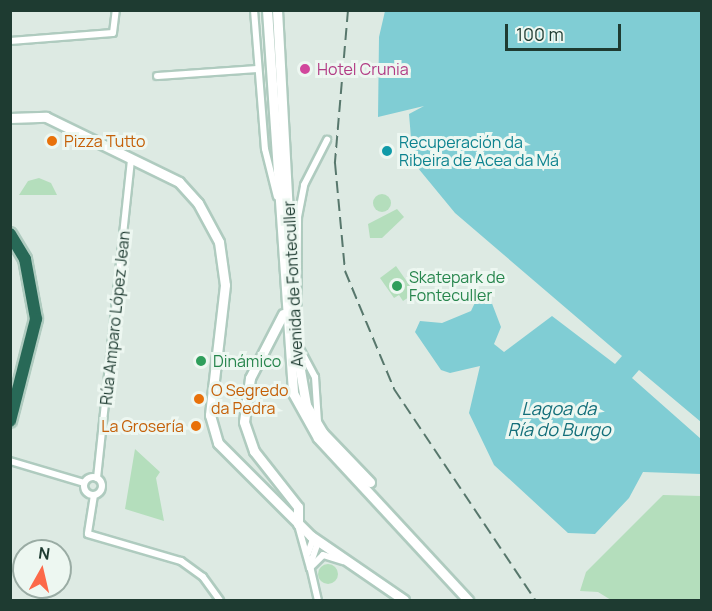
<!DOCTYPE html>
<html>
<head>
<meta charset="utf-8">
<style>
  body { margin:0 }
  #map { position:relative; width:712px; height:611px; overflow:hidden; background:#ddeae3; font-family:Manrope,sans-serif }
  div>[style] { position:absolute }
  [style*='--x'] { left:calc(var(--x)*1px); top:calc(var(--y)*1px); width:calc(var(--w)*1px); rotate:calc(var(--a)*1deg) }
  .green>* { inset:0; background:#b4debc }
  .round { border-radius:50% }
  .water>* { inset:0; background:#80cdd4 }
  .roads { filter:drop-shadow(2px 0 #afcbbf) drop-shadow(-2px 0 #afcbbf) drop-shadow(0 2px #afcbbf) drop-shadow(0 -2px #afcbbf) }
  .street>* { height:6px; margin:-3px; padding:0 3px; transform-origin:3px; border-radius:3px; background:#fff }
  .street>.ring { margin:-3px; padding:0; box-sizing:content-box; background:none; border:6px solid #fff; border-radius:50% }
  .secondary>* { height:9px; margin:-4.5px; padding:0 4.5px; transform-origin:4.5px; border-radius:4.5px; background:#fff }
  .highway>* { height:12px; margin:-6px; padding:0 6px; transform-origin:6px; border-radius:6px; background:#286957 }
  .rail>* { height:2px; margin-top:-1px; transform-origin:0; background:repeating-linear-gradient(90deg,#57776c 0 12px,transparent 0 18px) }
  .dots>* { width:16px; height:16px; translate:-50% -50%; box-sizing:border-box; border:3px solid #edf7f1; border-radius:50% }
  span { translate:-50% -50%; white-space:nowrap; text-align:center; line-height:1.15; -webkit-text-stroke:6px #edf7f1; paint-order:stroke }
  .hotel-label { font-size:16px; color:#b23c85 }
  .left { translate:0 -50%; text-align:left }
  .food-label { font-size:16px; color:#c56008 }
  .right { translate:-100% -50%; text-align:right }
  .culture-label { font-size:16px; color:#0d838f }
  .leisure-label { font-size:16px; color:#27864d }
  .street-label { font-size:16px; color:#1e3b31 }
  .water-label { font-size:18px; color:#146f7a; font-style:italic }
  .frame { position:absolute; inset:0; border:12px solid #1e3b31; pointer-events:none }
  .north { position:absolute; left:12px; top:539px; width:60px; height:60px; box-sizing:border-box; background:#edf7f1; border:2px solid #9aaca4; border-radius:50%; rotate:8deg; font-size:16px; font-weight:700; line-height:24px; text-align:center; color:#1e3b31 }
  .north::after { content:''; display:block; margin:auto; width:21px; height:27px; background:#fc6949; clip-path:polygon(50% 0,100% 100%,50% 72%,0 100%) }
  .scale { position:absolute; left:505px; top:24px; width:116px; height:27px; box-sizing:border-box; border:3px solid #1e3b31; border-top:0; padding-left:8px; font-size:18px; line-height:21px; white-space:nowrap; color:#1e3b31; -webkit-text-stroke:4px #edf7f1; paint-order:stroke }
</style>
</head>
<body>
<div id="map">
  <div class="green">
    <i style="clip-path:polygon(39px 178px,51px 183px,57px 195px,19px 195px,28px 181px)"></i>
    <i class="round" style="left:373px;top:194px;width:18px;height:18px"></i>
    <i style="clip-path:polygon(397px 209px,404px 217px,382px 238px,370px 238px,368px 224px)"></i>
    <i style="clip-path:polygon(396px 266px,415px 293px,403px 301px,399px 295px,394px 298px,380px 278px)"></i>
    <i style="clip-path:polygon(135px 449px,160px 472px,156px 478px,164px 521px,125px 509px)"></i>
    <i style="clip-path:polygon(663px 495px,701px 496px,701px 600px,611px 600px,598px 592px,580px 591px,586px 572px)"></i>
    <i class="round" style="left:318px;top:564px;width:20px;height:20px"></i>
  </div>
  <div class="water">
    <i style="clip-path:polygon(385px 11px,701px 11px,701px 422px,639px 370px,632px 378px,701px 439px,701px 474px,643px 472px,629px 498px,595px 534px,568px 533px,494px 465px,469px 413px,480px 366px,450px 373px,441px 370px,415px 332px,420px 321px,442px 323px,471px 311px,481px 290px,488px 293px,501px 327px,494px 344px,504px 352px,552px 316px,615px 364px,622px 356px,455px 213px,413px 162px,409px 114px,424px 106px,378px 117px,379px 37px)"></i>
  </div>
  <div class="roads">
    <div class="street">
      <i style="--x:254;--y:10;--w:139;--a:85.5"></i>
      <i style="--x:265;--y:149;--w:49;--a:76"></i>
      <i style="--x:10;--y:41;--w:103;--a:-4.4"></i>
      <i style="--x:113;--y:33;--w:23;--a:-83"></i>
      <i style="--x:157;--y:76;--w:101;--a:-4"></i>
      <i style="--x:297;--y:337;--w:120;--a:-89.5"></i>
      <i style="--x:298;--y:217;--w:33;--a:-79"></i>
      <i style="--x:304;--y:185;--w:51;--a:-62.9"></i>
      <i style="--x:300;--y:349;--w:32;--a:62"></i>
      <i style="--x:315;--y:377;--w:45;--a:86.2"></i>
      <i style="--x:10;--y:461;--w:77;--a:16.6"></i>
      <i class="ring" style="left:84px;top:477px;width:12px;height:12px"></i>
      <i style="--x:97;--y:478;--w:322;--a:-83.9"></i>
      <i style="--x:94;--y:495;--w:39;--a:99"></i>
      <i style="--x:88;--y:534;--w:97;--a:16.2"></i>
      <i style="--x:181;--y:561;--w:27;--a:36"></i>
      <i style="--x:203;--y:577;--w:29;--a:54"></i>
      <i style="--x:298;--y:525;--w:45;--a:74.4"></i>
      <i style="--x:310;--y:568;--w:18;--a:-45"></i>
      <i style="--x:323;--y:555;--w:21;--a:17"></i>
      <i style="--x:308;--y:553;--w:12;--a:-70"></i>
      <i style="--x:312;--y:542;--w:6;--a:0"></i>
      <i style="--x:318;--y:542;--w:21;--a:109"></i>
      <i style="--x:310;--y:566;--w:35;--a:77"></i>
    </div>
    <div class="secondary">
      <i style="--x:267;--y:10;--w:384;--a:86.1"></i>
      <i style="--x:293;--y:393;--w:51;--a:60.9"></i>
      <i style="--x:318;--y:438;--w:221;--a:47.2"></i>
      <i style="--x:277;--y:10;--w:239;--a:86.9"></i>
      <i style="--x:10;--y:118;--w:36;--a:-2"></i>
      <i style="--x:46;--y:117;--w:148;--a:26"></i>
      <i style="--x:179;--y:182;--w:28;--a:48"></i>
      <i style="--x:198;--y:203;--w:44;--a:61.7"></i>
      <i style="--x:219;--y:242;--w:43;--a:82.1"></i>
      <i style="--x:225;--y:285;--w:131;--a:96.6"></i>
      <i style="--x:210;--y:415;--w:29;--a:74"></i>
      <i style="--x:218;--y:443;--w:132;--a:45"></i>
      <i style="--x:311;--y:536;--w:113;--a:34.5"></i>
      <i style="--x:283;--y:314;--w:72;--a:117.3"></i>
      <i style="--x:250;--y:378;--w:44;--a:97.8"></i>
      <i style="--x:244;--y:422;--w:31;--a:71"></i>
      <i style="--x:254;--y:451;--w:71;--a:51.8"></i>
      <i style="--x:298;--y:507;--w:17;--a:90"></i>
      <i style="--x:292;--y:323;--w:83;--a:80.3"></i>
      <i style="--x:306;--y:405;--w:33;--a:59"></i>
      <i style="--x:323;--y:433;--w:68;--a:46.2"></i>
    </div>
    <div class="highway">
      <i style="--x:10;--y:234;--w:29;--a:59"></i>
      <i style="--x:25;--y:259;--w:61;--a:79.6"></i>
      <i style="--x:36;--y:319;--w:105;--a:104.3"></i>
    </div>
  </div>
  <div class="rail">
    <i style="--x:348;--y:10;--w:154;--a:94.9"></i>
    <i style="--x:335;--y:163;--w:108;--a:84.7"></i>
    <i style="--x:345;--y:271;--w:128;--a:67.4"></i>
    <i style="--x:394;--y:389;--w:254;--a:56.2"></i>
  </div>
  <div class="dots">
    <i style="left:305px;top:69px;background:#d1479c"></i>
    <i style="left:52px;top:141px;background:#e8710a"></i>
    <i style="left:387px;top:151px;background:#0f9aa8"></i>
    <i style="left:397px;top:286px;background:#2e9e5b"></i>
    <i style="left:201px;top:361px;background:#2e9e5b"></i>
    <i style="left:199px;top:399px;background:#e8710a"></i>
    <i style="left:196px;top:426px;background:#e8710a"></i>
  </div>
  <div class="hotel-label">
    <span class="left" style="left:317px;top:69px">Hotel Crunia</span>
  </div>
  <div class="food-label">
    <span class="left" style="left:64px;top:141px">Pizza Tutto</span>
    <span class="left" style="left:211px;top:399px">O Segredo<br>da Pedra</span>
    <span class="right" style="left:184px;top:426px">La Grosería</span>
  </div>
  <div class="culture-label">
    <span class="left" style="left:399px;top:151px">Recuperación da<br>Ribeira de Acea da Má</span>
  </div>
  <div class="leisure-label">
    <span class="left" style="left:409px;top:286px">Skatepark de<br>Fonteculler</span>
    <span class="left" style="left:213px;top:361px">Dinámico</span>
  </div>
  <div class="street-label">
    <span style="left:293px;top:284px;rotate:-93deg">Avenida de Fonteculler</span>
    <span style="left:115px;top:318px;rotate:-84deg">Rúa Amparo López Jean</span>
  </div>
  <div class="water-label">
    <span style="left:559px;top:419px">Lagoa da<br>Ría do Burgo</span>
  </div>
  <div class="frame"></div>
  <div class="north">N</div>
  <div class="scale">100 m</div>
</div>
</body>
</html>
